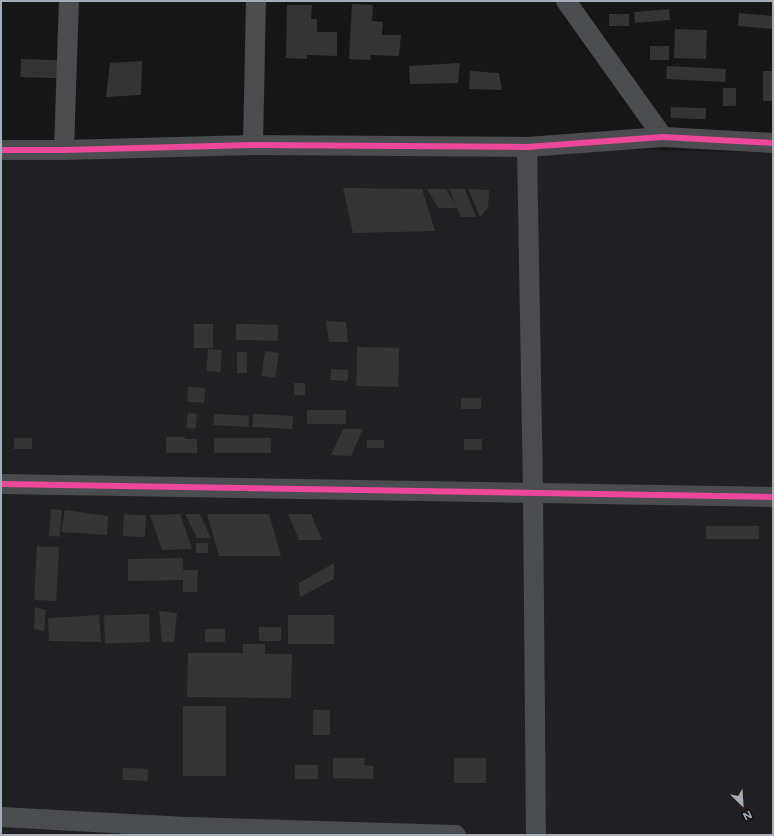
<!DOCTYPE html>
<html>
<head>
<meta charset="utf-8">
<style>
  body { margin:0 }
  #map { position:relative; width:774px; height:836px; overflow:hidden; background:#161616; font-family:Figtree,sans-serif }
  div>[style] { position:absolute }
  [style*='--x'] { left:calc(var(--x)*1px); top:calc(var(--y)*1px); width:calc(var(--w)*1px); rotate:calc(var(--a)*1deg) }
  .built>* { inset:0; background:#202022 }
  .building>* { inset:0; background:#343435; transform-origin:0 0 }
  .minor>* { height:20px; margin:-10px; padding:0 10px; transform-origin:10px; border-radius:10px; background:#4a4c4f }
  .cycleway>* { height:6px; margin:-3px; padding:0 3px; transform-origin:3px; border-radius:3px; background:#ed469a }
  span { translate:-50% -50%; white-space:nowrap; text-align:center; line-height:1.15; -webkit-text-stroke:3.5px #101012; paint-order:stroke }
  .frame { position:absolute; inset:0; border:2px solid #a6adb8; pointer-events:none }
  .north { position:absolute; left:722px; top:784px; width:40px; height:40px; -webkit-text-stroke:3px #101012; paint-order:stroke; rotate:155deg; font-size:11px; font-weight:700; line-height:16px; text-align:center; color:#a6adb8 }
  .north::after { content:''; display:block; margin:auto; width:14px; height:18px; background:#a6adb8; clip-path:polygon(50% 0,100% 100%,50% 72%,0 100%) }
</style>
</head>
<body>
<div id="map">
  <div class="built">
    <i style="clip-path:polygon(527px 147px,773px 153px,773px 835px,1px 835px,1px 150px)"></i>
  </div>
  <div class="building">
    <i style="clip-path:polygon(352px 4px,373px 5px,372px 21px,383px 22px,382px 35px,401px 35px,399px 56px,371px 55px,370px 60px,349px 59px)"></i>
    <i style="clip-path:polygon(287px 5px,312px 5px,311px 19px,317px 19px,317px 32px,337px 32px,337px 56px,307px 55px,307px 59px,286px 58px)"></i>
    <i style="left:669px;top:9px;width:11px;height:35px;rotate:85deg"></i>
    <i style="left:739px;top:13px;width:34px;height:13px;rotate:5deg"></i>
    <i style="left:609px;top:14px;width:20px;height:12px"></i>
    <i style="left:675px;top:29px;width:32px;height:29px;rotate:2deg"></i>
    <i style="left:650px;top:46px;width:19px;height:14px"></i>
    <i style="left:21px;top:59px;width:38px;height:18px;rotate:2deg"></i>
    <i style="clip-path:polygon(142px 61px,141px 95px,106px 97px,110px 63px)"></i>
    <i style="clip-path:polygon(460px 63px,458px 83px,410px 84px,409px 66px)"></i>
    <i style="left:667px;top:66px;width:59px;height:13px;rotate:3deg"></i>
    <i style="clip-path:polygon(470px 71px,499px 73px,502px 90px,469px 89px)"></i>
    <i style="left:763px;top:71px;width:10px;height:30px"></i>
    <i style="left:723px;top:88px;width:13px;height:18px"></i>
    <i style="left:671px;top:107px;width:35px;height:11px;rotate:2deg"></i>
    <i style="clip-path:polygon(343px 188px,422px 189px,435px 231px,353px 233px)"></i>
    <i style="clip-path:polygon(427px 189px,446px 189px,456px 205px,449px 189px,465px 189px,476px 217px,461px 217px,457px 208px,438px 208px)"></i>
    <i style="clip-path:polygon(468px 189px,489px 190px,488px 208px,480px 217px)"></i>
    <i style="clip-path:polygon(326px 321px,346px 322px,348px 342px,329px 342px)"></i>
    <i style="left:194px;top:324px;width:19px;height:24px"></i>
    <i style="left:236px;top:324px;width:42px;height:16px;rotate:1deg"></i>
    <i style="left:357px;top:347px;width:42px;height:39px;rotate:1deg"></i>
    <i style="left:208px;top:349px;width:14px;height:22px;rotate:4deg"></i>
    <i style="left:265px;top:351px;width:14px;height:25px;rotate:8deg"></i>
    <i style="left:237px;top:352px;width:10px;height:21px"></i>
    <i style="left:331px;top:369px;width:17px;height:11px;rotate:3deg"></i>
    <i style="left:294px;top:383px;width:11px;height:12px"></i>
    <i style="left:188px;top:387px;width:17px;height:15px;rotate:3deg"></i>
    <i style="left:461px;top:398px;width:20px;height:11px"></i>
    <i style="left:307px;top:410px;width:39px;height:14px"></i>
    <i style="left:188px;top:413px;width:9px;height:15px;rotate:6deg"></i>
    <i style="left:214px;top:414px;width:35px;height:11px;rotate:3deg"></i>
    <i style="left:253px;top:414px;width:40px;height:13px;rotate:3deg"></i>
    <i style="clip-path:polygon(343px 429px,363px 429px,351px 456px,331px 455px)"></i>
    <i style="left:185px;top:437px;width:16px;height:19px;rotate:90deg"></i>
    <i style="left:14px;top:438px;width:18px;height:11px"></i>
    <i style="left:214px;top:438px;width:57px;height:15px"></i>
    <i style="left:185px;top:439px;width:12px;height:14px"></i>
    <i style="left:464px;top:439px;width:18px;height:11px"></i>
    <i style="left:367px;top:440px;width:17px;height:8px"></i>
    <i style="left:51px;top:509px;width:11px;height:27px;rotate:5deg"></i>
    <i style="clip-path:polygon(65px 510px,108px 516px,107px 535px,61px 532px)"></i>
    <i style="left:124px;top:514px;width:22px;height:22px;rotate:3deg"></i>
    <i style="clip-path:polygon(180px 514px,192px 549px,162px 550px,150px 515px)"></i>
    <i style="clip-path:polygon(185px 514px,200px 514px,211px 538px,197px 538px)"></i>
    <i style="clip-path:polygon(207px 514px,269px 514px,281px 556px,219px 556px)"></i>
    <i style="clip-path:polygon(288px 514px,311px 514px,322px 540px,299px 540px)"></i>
    <i style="left:706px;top:526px;width:53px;height:13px"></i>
    <i style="left:196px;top:543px;width:12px;height:10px"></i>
    <i style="left:37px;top:546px;width:22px;height:54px;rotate:3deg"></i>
    <i style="clip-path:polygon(183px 558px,183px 570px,198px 570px,197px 592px,183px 592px,183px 580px,128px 581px,128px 559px)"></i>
    <i style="clip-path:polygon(334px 563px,334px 579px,300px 597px,299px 583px)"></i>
    <i style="clip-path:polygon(35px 607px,46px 610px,44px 631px,34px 629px)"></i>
    <i style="clip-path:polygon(159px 611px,177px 613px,174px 642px,162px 642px)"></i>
    <i style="left:149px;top:614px;width:28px;height:45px;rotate:88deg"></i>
    <i style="clip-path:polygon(99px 615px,101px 642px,49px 641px,48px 618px)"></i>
    <i style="left:288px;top:615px;width:46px;height:29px"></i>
    <i style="left:259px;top:627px;width:22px;height:14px"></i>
    <i style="left:205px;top:629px;width:20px;height:13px"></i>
    <i style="clip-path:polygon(243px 644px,265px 644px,265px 654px,292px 654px,291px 698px,187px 697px,188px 653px,243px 653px)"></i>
    <i style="left:183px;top:706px;width:43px;height:70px"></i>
    <i style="left:313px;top:710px;width:17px;height:25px"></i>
    <i style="clip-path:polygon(333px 758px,365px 758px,364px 765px,374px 766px,373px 779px,333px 778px)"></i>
    <i style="left:454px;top:758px;width:32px;height:25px"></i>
    <i style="left:295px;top:765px;width:23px;height:14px"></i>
    <i style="left:123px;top:768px;width:25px;height:12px;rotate:2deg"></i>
  </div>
  <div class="minor">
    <i style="--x:566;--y:1;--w:167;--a:54.5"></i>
    <i style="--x:253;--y:145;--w:144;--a:-88.8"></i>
    <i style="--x:527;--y:147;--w:347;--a:89"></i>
    <i style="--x:533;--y:494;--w:341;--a:89.5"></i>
    <i style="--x:1;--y:150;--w:63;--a:0"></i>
    <i style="--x:64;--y:150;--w:189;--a:-1.5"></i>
    <i style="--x:253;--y:145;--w:274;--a:0.4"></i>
    <i style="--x:527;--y:147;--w:136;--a:-4.2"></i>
    <i style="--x:663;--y:137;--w:110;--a:3.1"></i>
    <i style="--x:64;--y:150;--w:149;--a:-88.1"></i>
    <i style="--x:1;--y:484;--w:772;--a:0.96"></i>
    <i style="--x:1;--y:817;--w:185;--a:3.1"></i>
    <i style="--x:186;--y:827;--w:270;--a:1.7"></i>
  </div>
  <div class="cycleway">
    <i style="--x:1;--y:150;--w:63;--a:0"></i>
    <i style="--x:64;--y:150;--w:189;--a:-1.5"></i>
    <i style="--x:253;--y:145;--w:274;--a:0.4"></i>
    <i style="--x:527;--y:147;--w:136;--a:-4.2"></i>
    <i style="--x:663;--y:137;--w:110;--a:3.1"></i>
    <i style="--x:1;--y:484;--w:772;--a:0.96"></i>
  </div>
  <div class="frame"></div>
  <div class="north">N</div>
</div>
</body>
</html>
